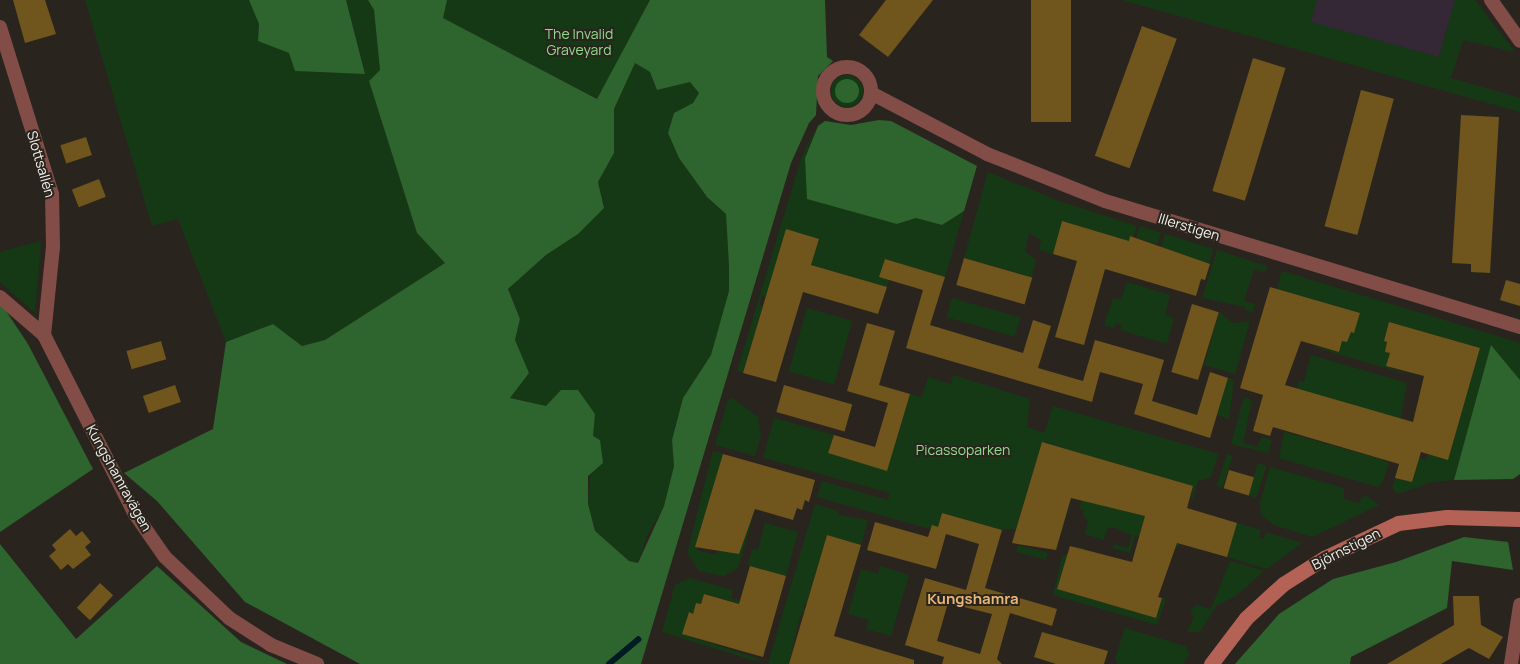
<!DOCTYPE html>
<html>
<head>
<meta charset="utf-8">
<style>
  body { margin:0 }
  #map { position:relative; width:1520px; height:664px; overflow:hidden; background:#29251e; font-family:Manrope,sans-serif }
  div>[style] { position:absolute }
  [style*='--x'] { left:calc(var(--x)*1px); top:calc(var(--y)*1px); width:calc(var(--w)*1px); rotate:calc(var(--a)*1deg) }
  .education>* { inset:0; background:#352836 }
  .green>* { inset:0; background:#163915; transform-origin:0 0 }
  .round { border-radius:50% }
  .forest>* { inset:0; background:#2e642d }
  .stream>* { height:5.5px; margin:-2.75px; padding:0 2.75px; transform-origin:2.75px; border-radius:2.75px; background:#001b24 }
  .building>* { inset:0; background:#70551c; transform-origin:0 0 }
  .street>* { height:14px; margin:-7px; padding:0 7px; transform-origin:7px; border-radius:7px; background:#814d46 }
  .street>.ring { margin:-7px; padding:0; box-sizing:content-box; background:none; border:14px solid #814d46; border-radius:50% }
  .secondary>* { height:15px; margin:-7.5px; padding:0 7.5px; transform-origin:7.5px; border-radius:7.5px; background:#b46156 }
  span { translate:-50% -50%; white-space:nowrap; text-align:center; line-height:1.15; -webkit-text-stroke:4px #29251e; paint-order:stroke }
  .park-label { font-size:14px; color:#90dc8d }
  .street-label { font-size:14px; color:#f3f0eb }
  .neighbourhood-label { font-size:15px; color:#eab777; font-weight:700 }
</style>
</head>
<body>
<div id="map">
  <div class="education">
    <i style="clip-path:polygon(1317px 0,1455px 0,1439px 57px,1310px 22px)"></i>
  </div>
  <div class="green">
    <i style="clip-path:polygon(85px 0,249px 0,259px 24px,258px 41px,290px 53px,295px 71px,365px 74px,346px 0,368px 0,374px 10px,380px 70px,369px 81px,417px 233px,445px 263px,325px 340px,302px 346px,273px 324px,226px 342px,178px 219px,152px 226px)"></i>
    <i style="clip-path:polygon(447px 0,650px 0,598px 99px,442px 18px)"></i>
    <i style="clip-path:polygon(1122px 0,1317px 0,1311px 22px,1439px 57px,1455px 0,1475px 0,1515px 52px,1463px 40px,1451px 78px,1520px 98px,1520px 112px)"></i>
    <i style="clip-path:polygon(635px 63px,650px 72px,657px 90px,691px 82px,699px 93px,693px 103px,674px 113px,668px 133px,679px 158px,707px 197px,726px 214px,729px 266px,729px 291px,711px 355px,683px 398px,672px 440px,674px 466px,664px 506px,647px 536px,638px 563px,629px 561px,595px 532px,588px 504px,593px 436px,561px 390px,546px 406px,510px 398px,529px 373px,515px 340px,520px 319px,508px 289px,546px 255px,578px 234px,604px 208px,598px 182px,614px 153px,614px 109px)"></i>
    <i class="round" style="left:831px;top:75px;width:32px;height:32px"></i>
    <i style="clip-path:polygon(815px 129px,805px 158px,897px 224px,916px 218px,942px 225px,964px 211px,945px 277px,885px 259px,879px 276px,889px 279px,887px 287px,819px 267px,811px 264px,819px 239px,766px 297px,762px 296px,759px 305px,763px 306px,743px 373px,737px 371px,802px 156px)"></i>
    <i style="clip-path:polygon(988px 172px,1059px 201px,1137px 226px,1133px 237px,1129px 241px,1062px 221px,1053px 254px,1039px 250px,1041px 240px,1029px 233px,1025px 251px,1036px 260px,1032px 277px,964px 258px)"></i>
    <i style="left:1140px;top:226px;width:22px;height:12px;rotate:18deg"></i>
    <i style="left:1165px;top:234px;width:51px;height:16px;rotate:17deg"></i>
    <i style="clip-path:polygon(41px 241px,35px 313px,0 282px,0 252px)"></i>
    <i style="clip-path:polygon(1217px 250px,1267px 266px,1265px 272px,1254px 269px,1244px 301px,1255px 304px,1253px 312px,1245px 310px,1245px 307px,1202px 298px)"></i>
    <i style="clip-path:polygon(1282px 271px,1520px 343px,1520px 380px,1492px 346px,1454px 480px,1432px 482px,1398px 494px,1392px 488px,1395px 478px,1412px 482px,1419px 458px,1426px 460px,1428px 454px,1448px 459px,1480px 348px,1389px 322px,1384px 341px,1387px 342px,1385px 352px,1390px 353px,1386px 366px,1417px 377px,1307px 345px,1339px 352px,1342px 341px,1347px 342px,1351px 332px,1354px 332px,1360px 313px,1277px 289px)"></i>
    <i style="clip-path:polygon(1127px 282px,1170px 295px,1165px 315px,1174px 318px,1167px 344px,1120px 330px,1122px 325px,1116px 323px,1114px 328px,1104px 325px,1113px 298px,1121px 300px)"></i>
    <i style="left:952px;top:298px;width:71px;height:20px;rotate:16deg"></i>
    <i style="left:807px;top:308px;width:47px;height:66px;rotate:16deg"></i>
    <i style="clip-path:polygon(1219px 312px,1233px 323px,1250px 321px,1235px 374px,1204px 365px)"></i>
    <i style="clip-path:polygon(1311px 355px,1407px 383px,1397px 438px,1297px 389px,1299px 381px,1304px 382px)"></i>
    <i style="clip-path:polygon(953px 375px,1030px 399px,1027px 427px,1044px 433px,1053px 406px,1218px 454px,1211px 477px,1198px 481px,1191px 505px,1193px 486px,1042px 442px,1016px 529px,1002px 530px,942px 513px,937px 531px,817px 497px,822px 481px,888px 500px,890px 493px,763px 458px,774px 418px,834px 435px,828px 453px,887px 470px,910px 394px,922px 397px,928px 377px,951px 384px)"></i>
    <i style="clip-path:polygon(1228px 378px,1234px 380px,1229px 419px,1217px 415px)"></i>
    <i style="clip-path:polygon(1244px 397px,1252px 400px,1243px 443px,1257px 447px,1262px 437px,1272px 440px,1268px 453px,1231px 444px)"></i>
    <i style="clip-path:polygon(733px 398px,758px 417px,761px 436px,755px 456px,715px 445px,728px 400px)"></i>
    <i style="clip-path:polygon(1284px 432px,1381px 459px,1389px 463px,1383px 482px,1378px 487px,1279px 458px)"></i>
    <i style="clip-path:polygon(713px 451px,723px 454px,697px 550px,715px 555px,752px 520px,738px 568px,724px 576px,699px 571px,687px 553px)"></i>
    <i style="left:1227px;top:454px;width:6px;height:34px;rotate:18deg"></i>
    <i style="left:1258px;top:463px;width:9px;height:34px;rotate:18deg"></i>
    <i style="clip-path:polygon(1270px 467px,1344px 488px,1344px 499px,1359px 503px,1362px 497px,1367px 496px,1379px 505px,1312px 537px,1274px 525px,1261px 515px,1260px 503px)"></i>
    <i style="clip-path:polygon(1082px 498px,1173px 524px,1189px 510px,1179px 547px,1135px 535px,1130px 553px,1113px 548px,1114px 544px,1128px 548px,1132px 535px,1113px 527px,1107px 529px,1104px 540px,1085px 534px,1088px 521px,1083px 515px,1084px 510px,1079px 509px)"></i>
    <i style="clip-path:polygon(815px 504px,838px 511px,838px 515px,868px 520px,861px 545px,827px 535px,807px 602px,803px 605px,805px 611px,800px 616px,789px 664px,768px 664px)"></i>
    <i style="clip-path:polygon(765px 523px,798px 532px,786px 576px,748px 565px,752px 549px,758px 550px)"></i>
    <i style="clip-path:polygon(1237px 523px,1261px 530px,1259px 538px,1264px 539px,1266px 532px,1302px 543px,1267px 569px,1227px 557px)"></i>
    <i style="left:1018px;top:545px;width:31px;height:7px;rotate:15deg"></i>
    <i style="clip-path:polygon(1079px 547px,1109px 558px,1063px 569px,1057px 589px,1156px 618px,1162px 598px,1166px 599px,1157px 625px,1053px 595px,1062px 557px)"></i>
    <i style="clip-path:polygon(1230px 561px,1264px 571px,1237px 595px,1216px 606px,1200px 632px,1187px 632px,1194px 617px,1190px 610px,1197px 605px,1211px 609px)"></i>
    <i style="clip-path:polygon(880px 566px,909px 575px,891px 636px,866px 629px,869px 620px,848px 614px,861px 569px,878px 574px)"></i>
    <i style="clip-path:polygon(689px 578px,733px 590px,731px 598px,745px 602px,744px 605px,704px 594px,701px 604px,696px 603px,693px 614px,688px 613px,683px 634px,762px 660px,755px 661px,662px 632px,675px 585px)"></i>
    <i style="clip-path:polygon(1125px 628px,1185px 646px,1190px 654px,1183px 664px,1118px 664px,1115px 659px)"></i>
  </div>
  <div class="forest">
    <i style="clip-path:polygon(249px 0,346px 0,365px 74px,295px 71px,289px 53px,258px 41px,259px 24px)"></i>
    <i style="clip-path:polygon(evenodd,368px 0,447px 0,443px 18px,597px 99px,650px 0,825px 0,827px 57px,833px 61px,818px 76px,816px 115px,809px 123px,791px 163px,641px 664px,360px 664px,245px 602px,157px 501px,124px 473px,213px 429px,226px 342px,273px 324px,302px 346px,325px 340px,445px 263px,417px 233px,369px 81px,380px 70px,374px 10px,368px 0,635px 63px,650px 72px,657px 90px,690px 82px,699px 93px,693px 103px,674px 113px,668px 133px,679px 158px,707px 197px,726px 214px,729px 266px,729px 291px,711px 355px,683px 398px,672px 440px,674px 466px,664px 506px,638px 563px,629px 561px,595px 531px,588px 504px,588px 476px,603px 463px,600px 440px,593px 436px,595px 414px,578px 390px,561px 390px,546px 406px,510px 398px,529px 373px,515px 340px,520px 319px,508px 289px,546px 255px,578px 234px,604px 208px,598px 182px,614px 153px,614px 109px,635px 63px)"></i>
    <i class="round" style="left:835px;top:79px;width:24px;height:24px"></i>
    <i style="clip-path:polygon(879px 120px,891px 121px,977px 166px,964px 211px,942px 225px,916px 218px,897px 224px,807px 199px,805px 158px,818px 126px,825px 121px,851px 125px)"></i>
    <i style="clip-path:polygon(0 302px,28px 344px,93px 469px,0 532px)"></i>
    <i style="clip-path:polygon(1491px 345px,1520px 380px,1520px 474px,1513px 479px,1454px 480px)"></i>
    <i style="clip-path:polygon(1464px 537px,1508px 542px,1513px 570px,1452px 561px,1447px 608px,1351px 657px,1350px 664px,1235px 664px,1279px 614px,1333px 579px,1396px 562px)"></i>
    <i style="clip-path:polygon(0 544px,76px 639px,157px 566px,241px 642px,287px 664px,0 664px)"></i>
  </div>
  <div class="stream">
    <i style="--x:609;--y:664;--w:38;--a:-40"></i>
  </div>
  <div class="building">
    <i style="clip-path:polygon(13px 0,45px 0,56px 34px,25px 43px)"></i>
    <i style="clip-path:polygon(886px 0,933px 0,888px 57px,859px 35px)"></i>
    <i style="left:1031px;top:0;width:40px;height:122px"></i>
    <i style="left:1142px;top:26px;width:37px;height:138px;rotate:20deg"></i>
    <i style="left:1253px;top:58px;width:34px;height:139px;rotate:17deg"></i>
    <i style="left:1361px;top:90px;width:34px;height:141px;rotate:15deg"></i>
    <i style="clip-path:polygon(1461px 115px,1499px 117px,1490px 273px,1471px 272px,1471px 264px,1452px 263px)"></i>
    <i style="left:86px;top:137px;width:19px;height:27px;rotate:72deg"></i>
    <i style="left:99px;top:179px;width:19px;height:29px;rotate:69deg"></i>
    <i style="clip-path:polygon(1062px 221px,1129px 241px,1130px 236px,1210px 264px,1205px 280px,1201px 279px,1196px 296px,1105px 269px,1084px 345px,1055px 337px,1077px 261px,1053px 254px)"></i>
    <i style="clip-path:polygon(786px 229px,819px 239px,811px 265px,887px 287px,878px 314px,803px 292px,776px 382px,743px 373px)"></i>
    <i style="left:964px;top:258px;width:71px;height:28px;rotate:16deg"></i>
    <i style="clip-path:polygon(885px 259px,945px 277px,930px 325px,1023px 353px,1033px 320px,1051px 326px,1038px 368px,1083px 381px,1095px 340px,1144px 354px,1164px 360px,1152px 401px,1197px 415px,1210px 372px,1228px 378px,1210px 438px,1134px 414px,1143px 384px,1100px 372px,1092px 402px,906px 348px,923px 290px,879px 277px)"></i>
    <i style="clip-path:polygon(1506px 280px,1520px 284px,1520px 306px,1500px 300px)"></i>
    <i style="clip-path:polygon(1270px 287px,1360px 313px,1354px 333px,1351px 332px,1347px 342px,1342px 341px,1339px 352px,1301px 341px,1285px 385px,1413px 422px,1424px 376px,1386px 366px,1390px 353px,1385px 352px,1387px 342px,1384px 341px,1389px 322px,1480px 348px,1448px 460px,1421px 452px,1412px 482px,1395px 478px,1399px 464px,1273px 427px,1270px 436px,1253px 431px,1263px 395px,1240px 388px)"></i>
    <i style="left:1192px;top:304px;width:28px;height:71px;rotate:17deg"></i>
    <i style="clip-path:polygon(867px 323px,895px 331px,879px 385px,910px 394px,887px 471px,828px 453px,834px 435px,875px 447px,888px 403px,847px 391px)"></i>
    <i style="left:161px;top:341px;width:19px;height:36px;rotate:74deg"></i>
    <i style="left:175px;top:385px;width:18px;height:34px;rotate:71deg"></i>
    <i style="left:784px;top:385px;width:71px;height:28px;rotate:16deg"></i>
    <i style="clip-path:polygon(1042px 442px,1193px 486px,1187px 508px,1237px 523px,1227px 557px,1177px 543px,1158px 597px,1162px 598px,1156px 618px,1057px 589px,1070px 546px,1132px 562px,1145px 516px,1071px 498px,1056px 550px,1012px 543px)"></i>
    <i style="clip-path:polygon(723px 454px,815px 480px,809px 502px,805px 500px,802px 510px,797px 508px,793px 520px,755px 509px,739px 554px,695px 547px)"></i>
    <i style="left:1229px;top:470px;width:26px;height:19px;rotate:16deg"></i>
    <i style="clip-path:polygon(evenodd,942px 513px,1002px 530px,985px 588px,1057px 609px,1052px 626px,1010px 613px,997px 659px,1002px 664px,942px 664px,944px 657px,905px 645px,925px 578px,966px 590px,979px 544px,946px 534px,936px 569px,867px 550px,875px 522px,928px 537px,932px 525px,938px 527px,942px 513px,948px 603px,992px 614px,980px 654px,937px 641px,948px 603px)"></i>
    <i style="clip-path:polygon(70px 529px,76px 536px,82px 531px,91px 542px,85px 547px,91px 555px,73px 569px,68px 564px,61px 570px,49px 556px,56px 550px,52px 545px)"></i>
    <i style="clip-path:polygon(827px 535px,861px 545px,834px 636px,914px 660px,914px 664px,789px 664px)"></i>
    <i style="clip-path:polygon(750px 566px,786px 576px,763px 657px,682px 634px,689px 612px,693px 614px,696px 603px,701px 604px,704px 594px,739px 604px)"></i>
    <i style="left:100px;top:583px;width:18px;height:34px;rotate:43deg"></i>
    <i style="clip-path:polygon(1453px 596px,1479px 596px,1481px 625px,1503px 637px,1489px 659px,1469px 648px,1441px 664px,1387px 664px,1454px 625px)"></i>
    <i style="clip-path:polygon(1042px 632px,1108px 651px,1104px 664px,1056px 664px,1034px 657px)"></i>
  </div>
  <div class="street">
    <i style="--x:1491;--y:0;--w:50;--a:54.7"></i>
    <i style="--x:0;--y:27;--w:175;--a:72.7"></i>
    <i style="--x:52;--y:194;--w:53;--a:88.9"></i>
    <i style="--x:53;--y:247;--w:88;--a:95.8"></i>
    <i class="ring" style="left:823px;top:67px;width:34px;height:34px"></i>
    <i style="--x:871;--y:93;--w:131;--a:27.7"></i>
    <i style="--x:987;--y:154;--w:127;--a:21.7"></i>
    <i style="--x:1105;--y:201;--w:434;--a:16.9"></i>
    <i style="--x:0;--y:297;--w:58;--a:40.8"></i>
    <i style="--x:44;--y:335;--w:201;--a:63.1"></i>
    <i style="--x:135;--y:514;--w:52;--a:55.1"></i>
    <i style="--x:165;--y:557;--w:88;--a:43.6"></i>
    <i style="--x:229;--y:618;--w:50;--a:32.7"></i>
    <i style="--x:271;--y:645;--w:50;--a:22.4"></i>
    <i style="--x:1511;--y:664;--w:60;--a:-81.3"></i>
  </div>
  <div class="secondary">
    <i style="--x:1211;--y:664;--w:58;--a:-52.7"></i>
    <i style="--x:1246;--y:618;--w:50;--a:-42.6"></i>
    <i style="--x:1283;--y:584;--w:49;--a:-32.4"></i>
    <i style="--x:1324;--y:558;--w:82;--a:-25.3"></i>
    <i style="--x:1398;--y:523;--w:49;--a:-7"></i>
    <i style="--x:1447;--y:517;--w:73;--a:1.6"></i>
  </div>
  <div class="park-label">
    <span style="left:579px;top:42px">The Invalid<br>Graveyard</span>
    <span style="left:963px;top:450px">Picassoparken</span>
  </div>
  <div class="street-label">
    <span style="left:41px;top:164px;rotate:74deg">Slottsallén</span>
    <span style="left:1189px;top:227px;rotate:17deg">Illerstigen</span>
    <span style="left:119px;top:478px;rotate:61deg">Kungshamravägen</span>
    <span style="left:1346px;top:549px;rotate:-27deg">Björnstigen</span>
  </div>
  <div class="neighbourhood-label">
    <span style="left:973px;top:599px">Kungshamra</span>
  </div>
</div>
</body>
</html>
